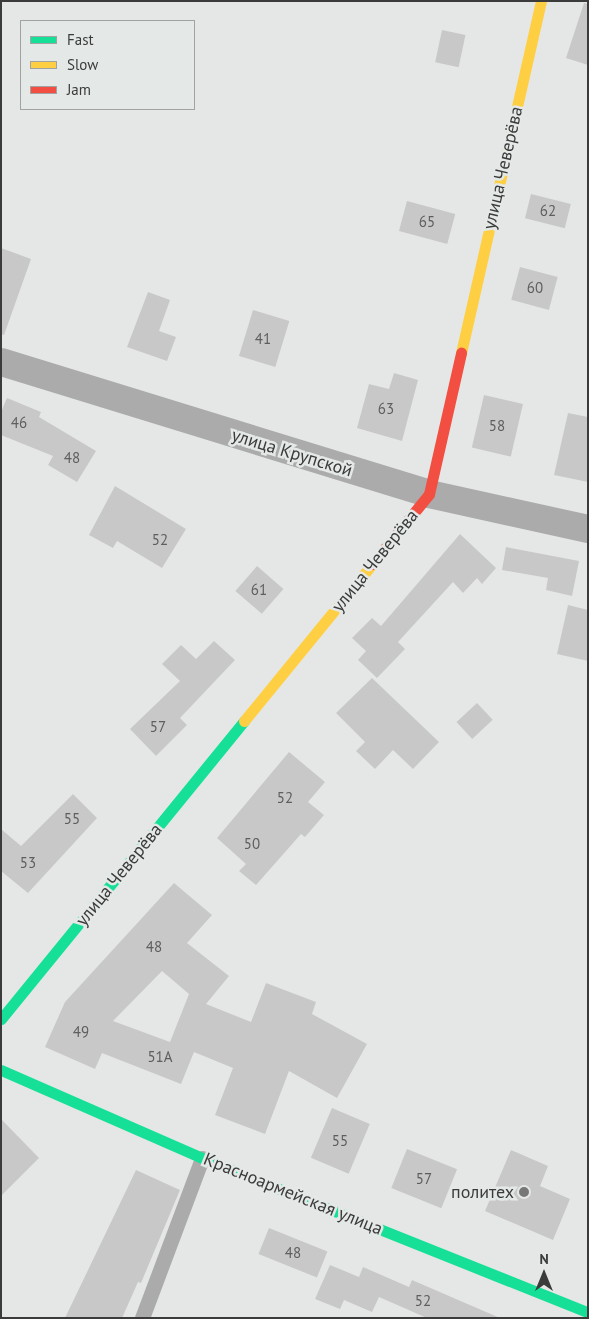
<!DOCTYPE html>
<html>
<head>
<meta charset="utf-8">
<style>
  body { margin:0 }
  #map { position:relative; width:589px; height:1319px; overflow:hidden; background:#e5e7e6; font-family:"PT Sans",sans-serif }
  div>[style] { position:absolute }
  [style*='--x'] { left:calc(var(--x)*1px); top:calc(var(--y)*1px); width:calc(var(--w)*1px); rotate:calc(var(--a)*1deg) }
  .building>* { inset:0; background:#c8c8c8; transform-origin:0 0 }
  .lane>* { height:15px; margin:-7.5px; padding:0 7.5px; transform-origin:7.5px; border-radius:7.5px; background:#aaabaa }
  .street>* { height:28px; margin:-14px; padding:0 14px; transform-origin:14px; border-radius:14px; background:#aaabaa }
  .fast>* { height:11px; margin:-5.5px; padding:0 5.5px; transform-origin:5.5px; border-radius:5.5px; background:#16e098 }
  .slow>* { height:11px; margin:-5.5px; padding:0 5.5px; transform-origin:5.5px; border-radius:5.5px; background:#ffcf43 }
  .jam>* { height:11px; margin:-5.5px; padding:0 5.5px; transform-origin:5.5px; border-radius:5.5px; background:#f24e42 }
  .dots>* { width:14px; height:14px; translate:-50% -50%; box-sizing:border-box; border:2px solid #e4e8e6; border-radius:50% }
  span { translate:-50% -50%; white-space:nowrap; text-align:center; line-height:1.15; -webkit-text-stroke:5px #e4e8e6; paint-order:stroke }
  .number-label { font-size:15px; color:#5e5e5e }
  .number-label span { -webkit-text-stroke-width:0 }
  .street-label { font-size:18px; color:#3a3b3a }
  .poi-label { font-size:18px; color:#3a3b3a }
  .right { translate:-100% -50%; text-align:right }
  .frame { position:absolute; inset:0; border:2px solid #3a3b3a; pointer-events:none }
  .legend { position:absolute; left:20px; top:20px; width:175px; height:90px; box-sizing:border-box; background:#e4e8e6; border:1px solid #a0a3a1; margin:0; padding:6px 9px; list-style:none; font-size:15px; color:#3a3b3a }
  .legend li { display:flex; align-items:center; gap:10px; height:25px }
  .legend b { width:25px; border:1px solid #a0a3a1 }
  .north { position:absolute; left:519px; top:1249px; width:50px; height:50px; -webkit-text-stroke:4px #e4e8e6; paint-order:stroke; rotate:0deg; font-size:14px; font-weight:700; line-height:20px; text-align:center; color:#3a3b3a }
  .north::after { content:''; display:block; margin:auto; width:18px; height:22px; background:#3a3b3a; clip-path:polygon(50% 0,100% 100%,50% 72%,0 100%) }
</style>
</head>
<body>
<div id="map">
  <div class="building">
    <i style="clip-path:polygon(584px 3px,588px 4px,588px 65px,566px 58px)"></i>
    <i style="left:442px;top:30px;width:24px;height:33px;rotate:12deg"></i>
    <i style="left:531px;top:194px;width:41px;height:25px;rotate:14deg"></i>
    <i style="left:407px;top:201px;width:50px;height:31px;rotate:15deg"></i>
    <i style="clip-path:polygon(1px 248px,31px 259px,4px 335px,1px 334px)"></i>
    <i style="left:520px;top:267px;width:39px;height:34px;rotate:15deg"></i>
    <i style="clip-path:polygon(148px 292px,170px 300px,159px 331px,176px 337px,167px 361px,127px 347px)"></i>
    <i style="left:253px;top:310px;width:38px;height:48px;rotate:17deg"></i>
    <i style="clip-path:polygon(394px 373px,418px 380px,402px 441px,357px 428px,369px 384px,389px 389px)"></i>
    <i style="left:484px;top:395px;width:40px;height:54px;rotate:13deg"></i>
    <i style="clip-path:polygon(7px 398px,41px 412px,39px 417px,96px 451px,77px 482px,48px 465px,53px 456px,1px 435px,1px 412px)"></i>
    <i style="clip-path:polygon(568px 413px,588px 417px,588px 482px,554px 475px)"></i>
    <i style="clip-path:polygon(115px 486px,186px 529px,162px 568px,117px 541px,113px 548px,89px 535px)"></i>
    <i style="clip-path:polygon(460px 534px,496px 568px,482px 584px,477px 578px,463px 593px,453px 582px,398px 642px,405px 649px,377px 678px,358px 660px,366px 651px,352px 638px,372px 618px,381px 626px)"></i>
    <i style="clip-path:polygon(506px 547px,579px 561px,572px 596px,546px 590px,548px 578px,502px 570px)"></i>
    <i style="left:257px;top:566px;width:35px;height:33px;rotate:41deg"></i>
    <i style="clip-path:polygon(568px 605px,588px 610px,588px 661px,557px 654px)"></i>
    <i style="clip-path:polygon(214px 641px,235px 660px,180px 718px,187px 725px,156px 756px,130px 729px,180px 681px,162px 664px,181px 645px,196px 659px)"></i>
    <i style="clip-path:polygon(372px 678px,439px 742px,413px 769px,393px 750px,375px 769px,356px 751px,365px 742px,336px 713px)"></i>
    <i style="left:477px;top:703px;width:23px;height:28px;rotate:47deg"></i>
    <i style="clip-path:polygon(289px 752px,325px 782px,308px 802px,324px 815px,305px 837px,301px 834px,256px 885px,239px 871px,246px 864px,217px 838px)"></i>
    <i style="clip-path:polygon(73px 794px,97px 818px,28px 893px,1px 871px,1px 829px,21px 846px)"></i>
    <i style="clip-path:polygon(evenodd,174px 883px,212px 915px,187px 943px,229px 976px,206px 1004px,251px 1022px,266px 983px,316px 1002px,312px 1014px,367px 1044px,337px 1098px,289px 1071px,265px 1134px,215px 1115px,233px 1068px,194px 1052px,181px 1084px,102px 1053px,95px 1069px,45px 1047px,65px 1002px,174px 883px,162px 971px,189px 994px,170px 1042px,113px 1021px,162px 971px)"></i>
    <i style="left:332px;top:1108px;width:41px;height:54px;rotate:23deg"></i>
    <i style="clip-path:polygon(1px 1119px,39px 1158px,1px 1196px)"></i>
    <i style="left:407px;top:1149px;width:54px;height:42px;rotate:22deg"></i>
    <i style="clip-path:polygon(511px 1150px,548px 1166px,540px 1186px,570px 1199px,553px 1240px,485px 1211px)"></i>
    <i style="clip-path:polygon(136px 1170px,180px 1190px,141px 1283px,138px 1282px,122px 1318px,65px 1318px)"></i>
    <i style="left:269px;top:1228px;width:63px;height:28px;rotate:22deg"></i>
    <i style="clip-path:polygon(330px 1265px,359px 1277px,363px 1267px,409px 1287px,412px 1280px,500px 1318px,427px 1318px,379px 1297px,372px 1312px,344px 1300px,340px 1309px,315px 1299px)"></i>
  </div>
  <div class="lane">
    <i style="--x:142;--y:1318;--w:171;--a:-69.4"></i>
  </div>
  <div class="street">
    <i style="--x:1;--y:362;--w:448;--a:17.1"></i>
    <i style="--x:429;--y:494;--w:163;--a:12.4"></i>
  </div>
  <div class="fast">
    <i style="--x:1;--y:1019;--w:385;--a:-50.8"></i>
    <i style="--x:1;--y:1070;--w:219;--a:23.6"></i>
    <i style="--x:202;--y:1158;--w:416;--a:21.8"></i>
  </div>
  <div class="slow">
    <i style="--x:461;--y:353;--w:361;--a:-77.2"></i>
    <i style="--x:244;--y:721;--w:203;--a:-50.8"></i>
  </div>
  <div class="jam">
    <i style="--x:372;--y:564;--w:90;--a:-50.8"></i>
    <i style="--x:429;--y:494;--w:145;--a:-77.2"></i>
  </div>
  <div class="dots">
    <i style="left:524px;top:1192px;background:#767776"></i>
  </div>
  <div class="number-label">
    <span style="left:548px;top:211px">62</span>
    <span style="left:427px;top:222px">65</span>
    <span style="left:535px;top:288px">60</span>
    <span style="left:263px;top:339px">41</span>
    <span style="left:386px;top:409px">63</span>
    <span style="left:19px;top:423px">46</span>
    <span style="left:497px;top:426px">58</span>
    <span style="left:72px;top:458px">48</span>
    <span style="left:160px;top:540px">52</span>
    <span style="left:259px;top:590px">61</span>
    <span style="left:158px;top:727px">57</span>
    <span style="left:285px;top:798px">52</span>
    <span style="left:72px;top:819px">55</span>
    <span style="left:252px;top:844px">50</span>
    <span style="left:28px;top:863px">53</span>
    <span style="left:154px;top:947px">48</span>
    <span style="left:81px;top:1032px">49</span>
    <span style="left:160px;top:1057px">51А</span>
    <span style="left:340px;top:1141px">55</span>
    <span style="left:424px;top:1179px">57</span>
    <span style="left:293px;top:1253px">48</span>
    <span style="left:423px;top:1301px">52</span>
  </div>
  <div class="street-label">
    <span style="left:503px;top:168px;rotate:-77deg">улица Чеверёва</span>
    <span style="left:292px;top:453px;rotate:17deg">улица Крупской</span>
    <span style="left:375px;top:561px;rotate:-51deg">улица Чеверёва</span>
    <span style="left:119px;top:875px;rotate:-51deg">улица Чеверёва</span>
    <span style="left:293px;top:1194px;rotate:22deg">Красноармейская улица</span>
  </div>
  <div class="poi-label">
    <span class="right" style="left:514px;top:1192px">политех</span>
  </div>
  <div class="frame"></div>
  <ul class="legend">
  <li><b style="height:6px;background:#16e098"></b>Fast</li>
  <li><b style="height:6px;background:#ffcf43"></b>Slow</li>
  <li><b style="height:6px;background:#f24e42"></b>Jam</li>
  </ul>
  <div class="north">N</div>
</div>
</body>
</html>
